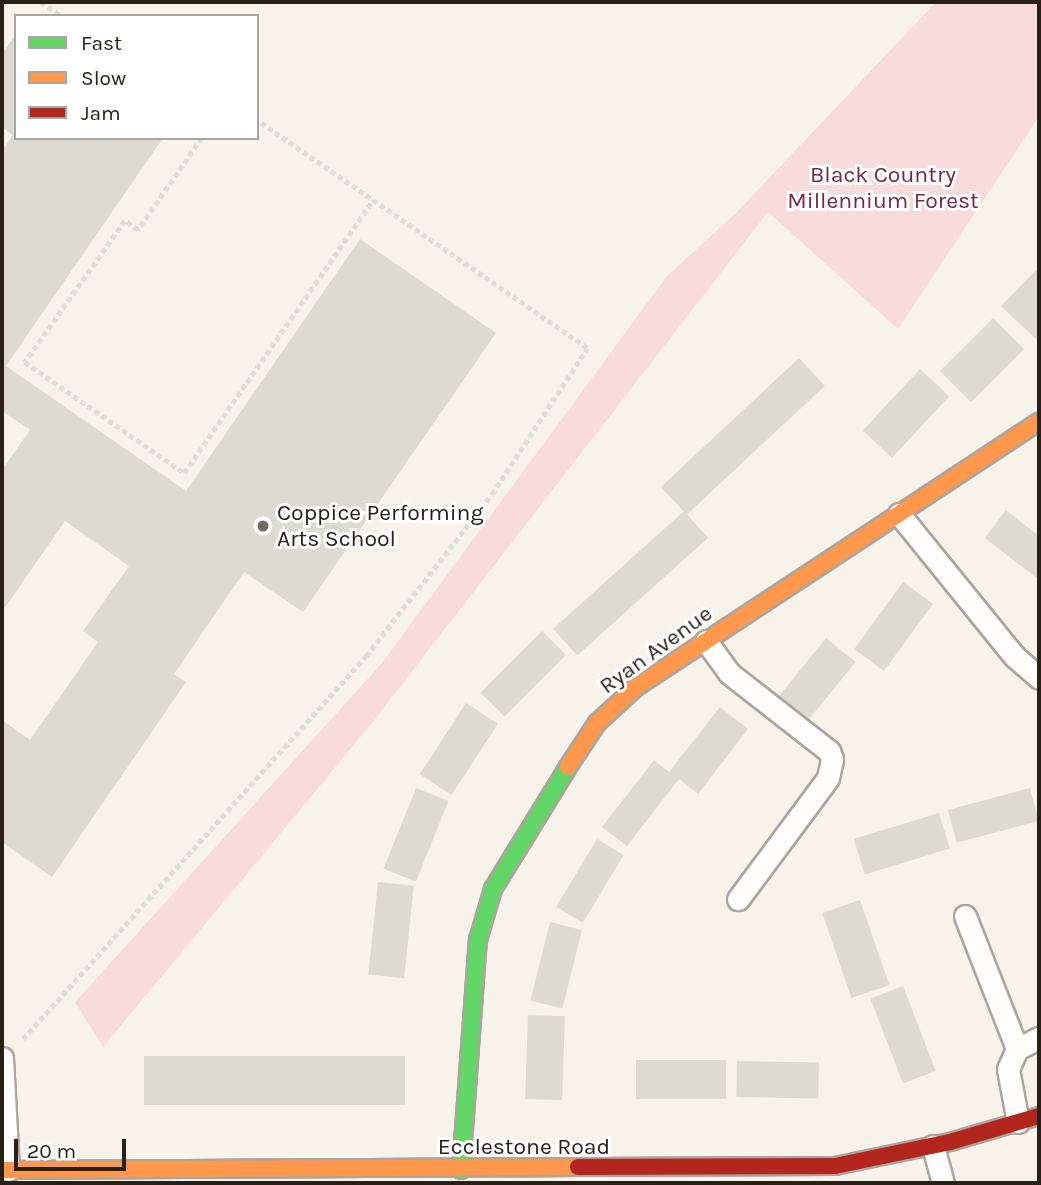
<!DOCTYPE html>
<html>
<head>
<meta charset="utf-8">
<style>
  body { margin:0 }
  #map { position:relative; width:1041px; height:1185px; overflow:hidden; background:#f8f3ea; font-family:Karla,sans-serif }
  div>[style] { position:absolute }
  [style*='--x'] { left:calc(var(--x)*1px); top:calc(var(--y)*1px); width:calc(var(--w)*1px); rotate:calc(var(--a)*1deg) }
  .green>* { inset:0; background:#f7dbdb }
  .building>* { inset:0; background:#dcdad1; transform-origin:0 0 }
  .path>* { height:4.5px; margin-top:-2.25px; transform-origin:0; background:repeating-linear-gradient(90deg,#dedcd9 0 5px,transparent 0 8.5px) }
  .roads { filter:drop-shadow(2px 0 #aba59d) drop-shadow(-2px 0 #aba59d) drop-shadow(0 2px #aba59d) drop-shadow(0 -2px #aba59d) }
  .lane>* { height:21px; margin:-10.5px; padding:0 10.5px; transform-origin:10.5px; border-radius:10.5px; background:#fefdfc }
  .fast>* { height:16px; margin:-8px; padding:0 8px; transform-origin:8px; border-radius:8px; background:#63d668 }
  .slow>* { height:16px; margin:-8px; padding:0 8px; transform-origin:8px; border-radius:8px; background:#ff974d }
  .jam>* { height:16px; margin:-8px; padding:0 8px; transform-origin:8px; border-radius:8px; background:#b3261e }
  .dots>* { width:19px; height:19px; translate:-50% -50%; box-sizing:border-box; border:4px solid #fff; border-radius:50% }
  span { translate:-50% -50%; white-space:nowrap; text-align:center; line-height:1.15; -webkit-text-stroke:6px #fff; paint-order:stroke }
  .park-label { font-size:23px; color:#75283b }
  .poi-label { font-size:23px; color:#272017 }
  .left { translate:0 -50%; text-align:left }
  .street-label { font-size:23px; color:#272017 }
  .frame { position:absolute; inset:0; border:4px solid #272017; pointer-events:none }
  .legend { position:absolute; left:14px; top:14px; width:245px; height:126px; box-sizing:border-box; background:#fff; border:2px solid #a9a6a2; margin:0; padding:9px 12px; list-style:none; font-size:21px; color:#272017 }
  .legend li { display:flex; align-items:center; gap:14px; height:35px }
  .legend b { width:35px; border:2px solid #a9a6a2 }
  .scale { position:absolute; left:14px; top:1139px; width:112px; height:32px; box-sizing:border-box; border:4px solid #272017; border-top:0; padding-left:9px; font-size:21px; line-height:24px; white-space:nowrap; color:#272017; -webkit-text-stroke:5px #fff; paint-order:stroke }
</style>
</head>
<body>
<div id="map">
  <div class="green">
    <i style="clip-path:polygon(936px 2px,1039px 2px,1039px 116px,898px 329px,768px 212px,372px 723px,103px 1047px,75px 1002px,382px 663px,667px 276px,737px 212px)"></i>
  </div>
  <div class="building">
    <i style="clip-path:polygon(16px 34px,16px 138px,163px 138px,6px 366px,186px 491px,360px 239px,496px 333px,303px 612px,244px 572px,174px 674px,186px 682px,52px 877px,2px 842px,2px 720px,30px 740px,98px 642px,83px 631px,129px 566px,65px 521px,2px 612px,2px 470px,30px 430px,2px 411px,2px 151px,13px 135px,2px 127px,2px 54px)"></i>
    <i style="clip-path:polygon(1039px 267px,1039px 336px,1036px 339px,1001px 306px)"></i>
    <i style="left:993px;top:318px;width:44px;height:75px;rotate:45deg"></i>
    <i style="left:799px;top:358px;width:38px;height:189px;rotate:47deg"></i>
    <i style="left:920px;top:369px;width:40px;height:84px;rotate:43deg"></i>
    <i style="clip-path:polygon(1006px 510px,1039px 536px,1039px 580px,985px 538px)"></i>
    <i style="left:684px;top:511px;width:36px;height:176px;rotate:48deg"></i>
    <i style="left:903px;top:582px;width:37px;height:83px;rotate:36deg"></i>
    <i style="left:542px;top:631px;width:34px;height:87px;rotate:45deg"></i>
    <i style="left:826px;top:638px;width:38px;height:79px;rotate:39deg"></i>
    <i style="left:466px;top:703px;width:38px;height:85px;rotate:33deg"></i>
    <i style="clip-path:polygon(720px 707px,748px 729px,698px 794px,679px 779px,627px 846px,602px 827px,654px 760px,669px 772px)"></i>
    <i style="left:416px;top:788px;width:35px;height:87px;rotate:22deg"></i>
    <i style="left:1030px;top:788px;width:34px;height:85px;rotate:75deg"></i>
    <i style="left:939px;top:813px;width:37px;height:89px;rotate:73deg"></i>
    <i style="left:597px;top:839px;width:31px;height:79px;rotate:31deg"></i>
    <i style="left:378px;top:882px;width:36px;height:93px;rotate:6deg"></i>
    <i style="left:860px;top:900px;width:90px;height:40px;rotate:71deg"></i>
    <i style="left:550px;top:922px;width:33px;height:81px;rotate:14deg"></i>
    <i style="left:903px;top:986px;width:91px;height:35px;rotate:69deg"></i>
    <i style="left:528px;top:1015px;width:37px;height:84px;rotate:2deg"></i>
    <i style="left:405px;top:1056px;width:49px;height:261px;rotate:90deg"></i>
    <i style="left:636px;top:1060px;width:90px;height:39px"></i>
    <i style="left:737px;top:1061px;width:82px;height:36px;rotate:1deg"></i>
  </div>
  <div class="path">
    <i style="--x:41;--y:2;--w:25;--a:34"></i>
    <i style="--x:2;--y:7;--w:6;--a:-59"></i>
    <i style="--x:202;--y:138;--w:112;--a:124.8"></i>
    <i style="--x:138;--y:230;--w:16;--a:-145"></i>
    <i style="--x:125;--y:221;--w:173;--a:125.3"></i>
    <i style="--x:25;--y:362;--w:194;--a:34.9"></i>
    <i style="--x:184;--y:473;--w:332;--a:-55.3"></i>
    <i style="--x:23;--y:1039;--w:514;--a:-48.15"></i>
    <i style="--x:366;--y:656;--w:205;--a:-52.1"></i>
    <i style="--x:492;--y:494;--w:174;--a:-56.9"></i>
    <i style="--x:587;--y:348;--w:401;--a:-145.4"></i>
  </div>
  <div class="roads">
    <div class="lane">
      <i style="--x:899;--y:514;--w:183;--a:51"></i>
      <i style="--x:1014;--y:656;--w:33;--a:41"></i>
      <i style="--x:706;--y:641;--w:39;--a:54"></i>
      <i style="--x:729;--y:673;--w:127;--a:38"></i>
      <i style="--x:829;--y:751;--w:9;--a:69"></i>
      <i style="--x:832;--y:759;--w:19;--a:102"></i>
      <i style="--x:828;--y:778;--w:151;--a:126.6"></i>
      <i style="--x:965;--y:916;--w:143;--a:68.6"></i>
      <i style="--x:2;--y:1058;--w:112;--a:86.9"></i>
      <i style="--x:1018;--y:1122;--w:54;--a:-100.7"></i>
      <i style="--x:1008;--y:1069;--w:22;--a:-66"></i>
      <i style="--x:1017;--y:1049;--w:25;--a:-27"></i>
      <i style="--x:933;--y:1146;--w:38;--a:75"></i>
    </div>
    <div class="fast">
      <i style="--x:461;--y:1170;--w:231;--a:-85.8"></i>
      <i style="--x:478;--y:940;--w:53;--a:-73.6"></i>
      <i style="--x:493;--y:889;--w:143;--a:-58.4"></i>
    </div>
    <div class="slow">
      <i style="--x:568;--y:767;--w:53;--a:-56.6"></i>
      <i style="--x:597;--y:723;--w:52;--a:-42.6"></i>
      <i style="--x:635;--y:688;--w:484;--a:-33.4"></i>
      <i style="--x:2;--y:1170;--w:576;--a:-0.3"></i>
    </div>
    <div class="jam">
      <i style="--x:578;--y:1167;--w:257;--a:-0.2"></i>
      <i style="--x:835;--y:1166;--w:117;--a:-11.8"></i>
      <i style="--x:950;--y:1142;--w:93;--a:-16.3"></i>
    </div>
  </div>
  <div class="dots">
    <i style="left:263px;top:526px;background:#706a61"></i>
  </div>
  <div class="park-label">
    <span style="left:883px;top:188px">Black Country<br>Millennium Forest</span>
  </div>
  <div class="poi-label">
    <span class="left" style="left:277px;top:526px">Coppice Performing<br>Arts School</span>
  </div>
  <div class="street-label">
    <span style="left:656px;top:650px;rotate:-36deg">Ryan Avenue</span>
    <span style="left:524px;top:1147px">Ecclestone Road</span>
  </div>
  <div class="frame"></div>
  <ul class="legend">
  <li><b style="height:9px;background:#63d668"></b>Fast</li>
  <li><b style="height:9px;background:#ff974d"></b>Slow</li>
  <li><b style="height:9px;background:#b3261e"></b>Jam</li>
  </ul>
  <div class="scale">20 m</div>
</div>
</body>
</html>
